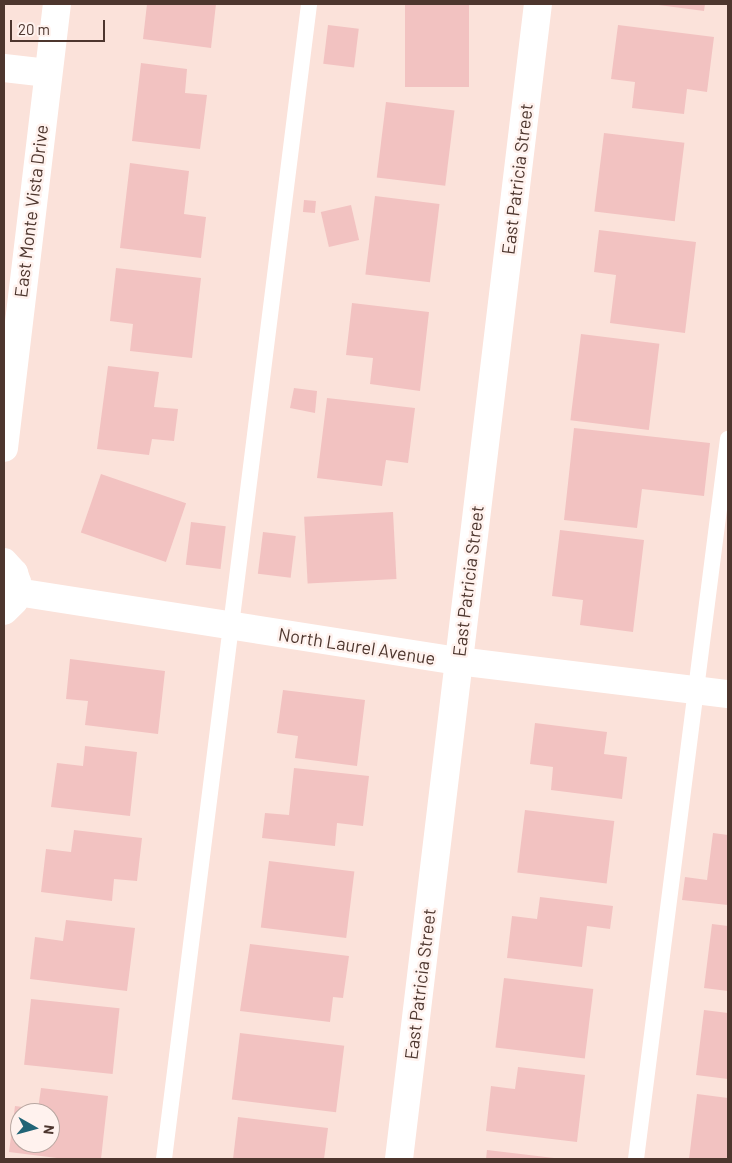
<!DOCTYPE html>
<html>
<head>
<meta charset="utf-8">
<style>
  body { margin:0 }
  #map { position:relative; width:732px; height:1163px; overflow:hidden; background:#fbe2da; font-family:Barlow,sans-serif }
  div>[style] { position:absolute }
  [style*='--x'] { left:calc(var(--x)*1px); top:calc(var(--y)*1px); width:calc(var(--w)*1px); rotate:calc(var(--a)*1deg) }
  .building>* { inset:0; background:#f2c2c1; transform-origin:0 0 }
  .lane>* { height:16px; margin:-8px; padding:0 8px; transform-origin:8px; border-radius:8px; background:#fff }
  .street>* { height:28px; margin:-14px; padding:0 14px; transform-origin:14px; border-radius:14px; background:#fff }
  span { translate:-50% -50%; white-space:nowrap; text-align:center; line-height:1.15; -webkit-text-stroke:5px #fff2ee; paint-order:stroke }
  .street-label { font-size:18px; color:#4d362e }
  .frame { position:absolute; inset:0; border:5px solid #4d362e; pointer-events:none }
  .north { position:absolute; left:10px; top:1103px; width:50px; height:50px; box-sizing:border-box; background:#fff2ee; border:1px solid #b8a7a1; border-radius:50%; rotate:97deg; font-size:14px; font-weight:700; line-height:20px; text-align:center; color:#4d362e }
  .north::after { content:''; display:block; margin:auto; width:18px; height:22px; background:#216476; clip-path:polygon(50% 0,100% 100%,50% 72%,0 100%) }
  .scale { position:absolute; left:10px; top:20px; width:95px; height:22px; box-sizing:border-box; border:2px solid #4d362e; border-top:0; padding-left:6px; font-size:15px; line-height:18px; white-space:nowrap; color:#4d362e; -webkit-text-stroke:4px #fff2ee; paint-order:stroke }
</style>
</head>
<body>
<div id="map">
  <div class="building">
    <i style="clip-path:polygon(147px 4px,216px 4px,211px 48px,143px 39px)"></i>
    <i style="left:405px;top:4px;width:64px;height:83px"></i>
    <i style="clip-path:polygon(651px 4px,705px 4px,704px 11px)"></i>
    <i style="left:328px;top:25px;width:31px;height:39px;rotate:7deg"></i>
    <i style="clip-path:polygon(618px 25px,714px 37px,707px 92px,687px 89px,684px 114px,632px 108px,635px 82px,611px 79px)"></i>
    <i style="clip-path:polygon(141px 63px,187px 69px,185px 93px,207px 95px,200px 149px,132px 141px)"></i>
    <i style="left:386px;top:102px;width:69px;height:76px;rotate:7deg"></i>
    <i style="left:604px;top:133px;width:81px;height:79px;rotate:7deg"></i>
    <i style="clip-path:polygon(130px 163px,189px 171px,184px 214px,206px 217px,201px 258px,120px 248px)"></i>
    <i style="left:375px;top:196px;width:65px;height:79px;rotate:7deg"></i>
    <i style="left:304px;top:200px;width:12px;height:12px;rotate:5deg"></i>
    <i style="left:351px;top:205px;width:36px;height:31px;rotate:77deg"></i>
    <i style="clip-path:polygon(599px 230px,696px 242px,685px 333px,610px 323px,616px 275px,594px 272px)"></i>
    <i style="clip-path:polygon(116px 268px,201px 278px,192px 358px,130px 351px,133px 324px,110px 321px)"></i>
    <i style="clip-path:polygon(352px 303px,429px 312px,420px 391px,370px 384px,373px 358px,346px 355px)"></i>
    <i style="left:581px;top:334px;width:79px;height:87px;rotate:7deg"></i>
    <i style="clip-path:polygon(108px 366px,159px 372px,154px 407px,178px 409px,174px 441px,152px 439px,149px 455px,97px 449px)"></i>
    <i style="clip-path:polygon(294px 388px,317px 391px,315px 413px,290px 408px)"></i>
    <i style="clip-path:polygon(327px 398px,415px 408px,408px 463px,386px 460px,382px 486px,317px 478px)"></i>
    <i style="clip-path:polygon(574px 428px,710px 443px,704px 496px,642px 489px,637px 528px,564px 520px)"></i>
    <i style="left:101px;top:474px;width:90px;height:62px;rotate:19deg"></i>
    <i style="left:393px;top:512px;width:67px;height:89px;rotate:87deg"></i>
    <i style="left:191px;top:522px;width:35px;height:43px;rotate:7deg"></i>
    <i style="clip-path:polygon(560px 530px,644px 540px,633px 632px,580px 625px,583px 600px,552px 596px)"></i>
    <i style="left:263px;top:532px;width:33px;height:42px;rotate:7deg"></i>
    <i style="clip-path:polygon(70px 659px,165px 671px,158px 734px,85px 725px,88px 701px,66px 699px)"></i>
    <i style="clip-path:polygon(283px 690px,365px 700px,357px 766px,295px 758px,298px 736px,277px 733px)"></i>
    <i style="clip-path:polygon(535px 723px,607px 732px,604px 754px,627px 757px,622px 799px,551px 790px,553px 767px,530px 764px)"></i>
    <i style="clip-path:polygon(85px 746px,137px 752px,130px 816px,51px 807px,57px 763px,83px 766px)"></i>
    <i style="clip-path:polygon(294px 768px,369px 776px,363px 826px,337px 823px,335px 846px,262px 838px,265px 813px,289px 815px)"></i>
    <i style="left:525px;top:810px;width:90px;height:63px;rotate:7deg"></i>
    <i style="clip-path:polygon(74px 830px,142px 838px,137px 881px,114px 879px,112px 901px,41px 892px,46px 849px,71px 852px)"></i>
    <i style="clip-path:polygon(713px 833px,728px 835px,728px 905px,682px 900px,685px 877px,707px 880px)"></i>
    <i style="left:269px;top:861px;width:86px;height:67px;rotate:7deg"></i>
    <i style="clip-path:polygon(540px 897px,613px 906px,610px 929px,587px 926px,582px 967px,507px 958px,512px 916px,537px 919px)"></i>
    <i style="clip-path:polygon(66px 920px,135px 928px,127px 991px,30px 979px,35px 937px,63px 941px)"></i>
    <i style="clip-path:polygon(712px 924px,728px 926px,728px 991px,704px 988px)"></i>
    <i style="clip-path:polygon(250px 944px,349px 956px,343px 998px,333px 997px,330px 1022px,240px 1011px)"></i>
    <i style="left:504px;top:978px;width:90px;height:70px;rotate:7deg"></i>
    <i style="left:31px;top:999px;width:89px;height:66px;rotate:6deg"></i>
    <i style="clip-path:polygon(704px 1010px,728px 1013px,728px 1079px,696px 1075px)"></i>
    <i style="left:240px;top:1033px;width:105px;height:67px;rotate:7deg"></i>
    <i style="clip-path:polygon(518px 1067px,585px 1075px,577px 1142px,486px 1131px,491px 1086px,515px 1089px)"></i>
    <i style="clip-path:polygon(evenodd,41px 1088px,108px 1096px,101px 1159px,65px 1159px,9px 1152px,15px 1106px,38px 1109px,41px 1088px,20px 1113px,50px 1113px,50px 1143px,20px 1143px,20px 1113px)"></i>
    <i style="clip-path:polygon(697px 1094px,728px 1098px,728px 1159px,689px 1159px)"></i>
    <i style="clip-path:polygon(238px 1117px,328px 1128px,324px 1159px,233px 1159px)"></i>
    <i style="clip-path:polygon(487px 1150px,554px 1158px,553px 1159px,486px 1159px)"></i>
  </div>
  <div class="lane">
    <i style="--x:164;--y:1159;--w:1164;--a:-82.84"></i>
    <i style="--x:636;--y:1159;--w:726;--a:-82.72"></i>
  </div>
  <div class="street">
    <i style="--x:4;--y:68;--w:44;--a:6.5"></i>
    <i style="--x:4;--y:448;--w:447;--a:-83.2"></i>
    <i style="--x:4;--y:562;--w:15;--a:48"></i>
    <i style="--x:14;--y:573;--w:9;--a:72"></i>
    <i style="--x:17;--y:582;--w:19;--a:99"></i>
    <i style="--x:14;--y:601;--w:14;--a:135"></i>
    <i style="--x:17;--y:592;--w:446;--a:8.9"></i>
    <i style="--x:458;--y:661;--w:272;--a:7"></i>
    <i style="--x:399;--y:1159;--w:1163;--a:-83.14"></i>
  </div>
  <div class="street-label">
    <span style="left:517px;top:179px;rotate:-83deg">East Patricia Street</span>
    <span style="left:31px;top:211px;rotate:-83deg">East Monte Vista Drive</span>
    <span style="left:468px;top:581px;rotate:-83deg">East Patricia Street</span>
    <span style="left:357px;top:646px;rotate:9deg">North Laurel Avenue</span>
    <span style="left:420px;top:984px;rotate:-83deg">East Patricia Street</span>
  </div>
  <div class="frame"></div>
  <div class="north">N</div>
  <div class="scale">20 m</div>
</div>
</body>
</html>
